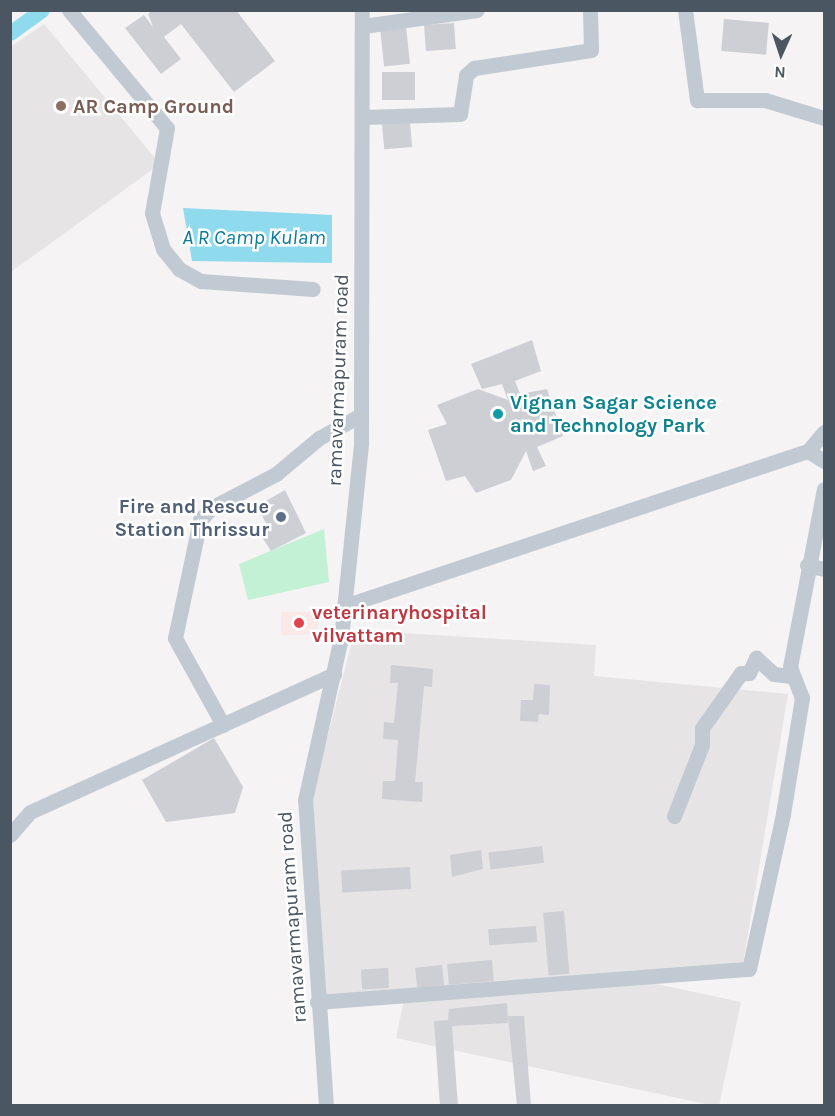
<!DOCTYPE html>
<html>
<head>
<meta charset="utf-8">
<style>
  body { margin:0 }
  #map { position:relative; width:835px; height:1116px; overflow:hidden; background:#f5f3f3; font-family:Karla,sans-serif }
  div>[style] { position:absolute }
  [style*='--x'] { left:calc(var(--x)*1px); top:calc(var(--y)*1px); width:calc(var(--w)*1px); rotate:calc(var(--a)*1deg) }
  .education>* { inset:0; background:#e6e4e5; transform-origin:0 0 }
  .medical>* { inset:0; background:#fce8e6; transform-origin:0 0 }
  .green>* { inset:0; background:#c3f1d5 }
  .water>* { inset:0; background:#90daee }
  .canal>* { height:15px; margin:-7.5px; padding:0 7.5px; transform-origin:7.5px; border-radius:7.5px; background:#90daee }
  .building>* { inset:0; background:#cdcfd5; transform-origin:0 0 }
  .minor>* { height:15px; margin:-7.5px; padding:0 7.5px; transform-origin:7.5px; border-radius:7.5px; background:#c1cad2 }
  .dots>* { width:16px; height:16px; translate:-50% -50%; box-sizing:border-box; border:3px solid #fff; border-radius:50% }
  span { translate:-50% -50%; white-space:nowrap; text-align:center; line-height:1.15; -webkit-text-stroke:5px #fff; paint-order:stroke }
  .education-label { font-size:20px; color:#785e54; font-weight:700 }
  .left { translate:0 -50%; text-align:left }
  .street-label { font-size:20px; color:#4a5661 }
  .culture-label { font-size:20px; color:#0d838f; font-weight:700 }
  .service-label { font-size:20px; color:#4e5e75; font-weight:700 }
  .right { translate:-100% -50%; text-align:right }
  .health-label { font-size:20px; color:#be3a42; font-weight:700 }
  .water-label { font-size:21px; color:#0c7c9b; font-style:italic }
  .frame { position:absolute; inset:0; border:12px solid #4a5661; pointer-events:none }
  .north { position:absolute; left:751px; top:24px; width:60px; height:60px; -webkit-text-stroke:4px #fff; paint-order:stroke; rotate:183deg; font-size:16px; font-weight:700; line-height:24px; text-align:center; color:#4a5661 }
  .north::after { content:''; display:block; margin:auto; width:21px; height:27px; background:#4a5661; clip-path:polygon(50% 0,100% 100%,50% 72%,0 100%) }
</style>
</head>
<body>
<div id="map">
  <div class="education">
    <i style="clip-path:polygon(44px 24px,160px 164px,11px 272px,10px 47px)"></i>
    <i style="clip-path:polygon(355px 630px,596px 645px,594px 676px,788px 694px,743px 963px,320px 1001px,313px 792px)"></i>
    <i style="left:741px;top:1002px;width:107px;height:330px;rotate:102deg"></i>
  </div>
  <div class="medical">
    <i style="left:281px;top:612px;width:37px;height:23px"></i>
  </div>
  <div class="green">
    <i style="clip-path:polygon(324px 529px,329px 582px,248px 600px,239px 564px)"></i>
  </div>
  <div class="water">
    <i style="clip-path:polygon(183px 208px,332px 215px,332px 263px,192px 261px)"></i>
  </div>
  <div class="canal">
    <i style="--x:10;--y:33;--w:39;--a:-36"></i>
  </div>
  <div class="building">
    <i style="clip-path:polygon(153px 10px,236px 10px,275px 61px,234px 92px,181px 24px,164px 37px,181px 59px,161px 74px,125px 28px,144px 15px,153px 27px,148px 14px)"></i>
    <i style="left:724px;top:19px;width:45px;height:32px;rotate:5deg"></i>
    <i style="left:454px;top:23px;width:26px;height:30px;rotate:86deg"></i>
    <i style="left:406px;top:26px;width:38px;height:26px;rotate:84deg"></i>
    <i style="left:382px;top:72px;width:33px;height:28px"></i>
    <i style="left:410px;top:122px;width:25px;height:28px;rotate:85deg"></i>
    <i style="clip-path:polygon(532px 340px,541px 371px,515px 381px,520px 394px,547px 389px,563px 436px,537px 447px,546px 466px,533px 471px,526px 451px,511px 480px,476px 493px,465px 476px,446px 481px,428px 430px,447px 424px,437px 405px,478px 389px,508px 400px,502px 384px,482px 389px,471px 364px)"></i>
    <i style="clip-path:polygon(285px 490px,306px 533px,271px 551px,260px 534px,269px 529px,257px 506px)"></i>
    <i style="clip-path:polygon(391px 665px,433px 669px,432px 687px,424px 686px,415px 782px,423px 782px,422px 802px,382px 799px,383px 781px,395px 781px,398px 740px,383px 739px,384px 722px,394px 723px,398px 683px,390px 683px)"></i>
    <i style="clip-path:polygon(534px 684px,550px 685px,549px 715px,539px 714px,538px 722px,520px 721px,521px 700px,533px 700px)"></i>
    <i style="clip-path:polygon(214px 738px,243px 787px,235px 813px,166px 822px,142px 780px)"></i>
    <i style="left:542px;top:846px;width:17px;height:54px;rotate:83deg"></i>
    <i style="clip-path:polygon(481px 850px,483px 869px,452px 877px,450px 855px)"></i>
    <i style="left:410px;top:867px;width:22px;height:69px;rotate:87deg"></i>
    <i style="left:564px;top:911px;width:63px;height:21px;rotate:85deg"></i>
    <i style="left:536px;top:926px;width:16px;height:48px;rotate:86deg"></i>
    <i style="left:492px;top:960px;width:21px;height:45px;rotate:85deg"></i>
    <i style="left:442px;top:965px;width:20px;height:27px;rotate:84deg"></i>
    <i style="left:388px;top:968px;width:20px;height:27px;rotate:87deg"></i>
    <i style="clip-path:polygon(507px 1003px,508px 1023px,452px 1026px,458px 1106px,440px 1106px,434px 1021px,448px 1020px,449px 1009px)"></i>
    <i style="clip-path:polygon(508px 1016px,524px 1016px,531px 1106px,517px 1106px)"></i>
  </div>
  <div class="minor">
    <i style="--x:69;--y:10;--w:153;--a:50.3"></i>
    <i style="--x:167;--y:128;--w:86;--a:100"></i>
    <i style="--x:152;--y:213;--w:38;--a:73"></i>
    <i style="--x:163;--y:249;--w:26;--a:51"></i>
    <i style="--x:179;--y:269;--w:25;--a:29"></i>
    <i style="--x:201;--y:281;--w:112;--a:4.1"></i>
    <i style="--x:685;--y:10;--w:91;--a:82.4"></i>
    <i style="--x:697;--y:100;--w:68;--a:0"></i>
    <i style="--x:765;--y:100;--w:62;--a:17"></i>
    <i style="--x:363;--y:26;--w:115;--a:-8"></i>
    <i style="--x:363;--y:117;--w:97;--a:-1.8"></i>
    <i style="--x:460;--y:114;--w:39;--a:-81"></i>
    <i style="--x:466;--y:75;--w:11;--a:-41"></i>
    <i style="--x:474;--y:68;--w:118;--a:-8.7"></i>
    <i style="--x:591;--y:50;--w:40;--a:-91.4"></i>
    <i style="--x:808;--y:451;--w:25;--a:-50"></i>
    <i style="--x:807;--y:565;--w:17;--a:13"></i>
    <i style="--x:344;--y:606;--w:489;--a:-18.5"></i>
    <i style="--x:808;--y:451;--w:19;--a:32"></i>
    <i style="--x:223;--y:725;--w:99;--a:-118.9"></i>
    <i style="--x:175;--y:638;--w:121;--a:-78"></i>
    <i style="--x:200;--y:520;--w:16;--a:-47"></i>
    <i style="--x:211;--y:508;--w:73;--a:-27.6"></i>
    <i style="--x:276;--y:474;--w:56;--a:-39.9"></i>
    <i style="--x:319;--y:438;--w:48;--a:-28.7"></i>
    <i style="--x:674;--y:816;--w:76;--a:-68.5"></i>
    <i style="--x:702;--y:745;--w:17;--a:-90"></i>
    <i style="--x:702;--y:728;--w:67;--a:-54.7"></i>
    <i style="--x:741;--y:673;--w:8;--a:0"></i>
    <i style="--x:749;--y:673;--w:17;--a:-65"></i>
    <i style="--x:756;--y:658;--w:24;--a:42"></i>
    <i style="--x:774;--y:674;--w:17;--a:7"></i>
    <i style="--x:10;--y:835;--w:30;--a:-49"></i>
    <i style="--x:30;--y:812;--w:334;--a:-24.4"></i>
    <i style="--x:317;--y:1002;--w:433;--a:-4.4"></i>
    <i style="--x:749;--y:969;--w:159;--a:-77.6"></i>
    <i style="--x:783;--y:814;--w:118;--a:-80.7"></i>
    <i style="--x:802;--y:698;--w:33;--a:-111"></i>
    <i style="--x:790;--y:667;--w:181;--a:-79.2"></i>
    <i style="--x:326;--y:1106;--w:307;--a:-93.9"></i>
    <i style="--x:305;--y:800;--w:166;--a:-77.5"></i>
    <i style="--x:341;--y:638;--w:196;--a:-84.1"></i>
    <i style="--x:361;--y:443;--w:433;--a:-89.9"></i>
  </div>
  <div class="dots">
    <i style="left:61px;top:106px;background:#8d6e63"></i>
    <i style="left:498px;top:414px;background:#0f9aa8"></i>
    <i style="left:281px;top:517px;background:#5c6f8a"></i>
    <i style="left:299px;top:623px;background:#e0444e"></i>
  </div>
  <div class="education-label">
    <span class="left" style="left:73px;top:106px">AR Camp Ground</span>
  </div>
  <div class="street-label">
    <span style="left:338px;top:380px;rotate:-88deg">ramavarmapuram road</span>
    <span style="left:292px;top:917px;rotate:-94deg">ramavarmapuram road</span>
  </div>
  <div class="culture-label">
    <span class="left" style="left:510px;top:414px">Vignan Sagar Science<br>and Technology Park</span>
  </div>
  <div class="service-label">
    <span class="right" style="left:269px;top:518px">Fire and Rescue<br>Station Thrissur</span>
  </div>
  <div class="health-label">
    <span class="left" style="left:312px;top:624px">veterinaryhospital<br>vilvattam</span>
  </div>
  <div class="water-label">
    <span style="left:254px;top:237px">A R Camp Kulam</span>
  </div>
  <div class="frame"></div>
  <div class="north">N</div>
</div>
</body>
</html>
